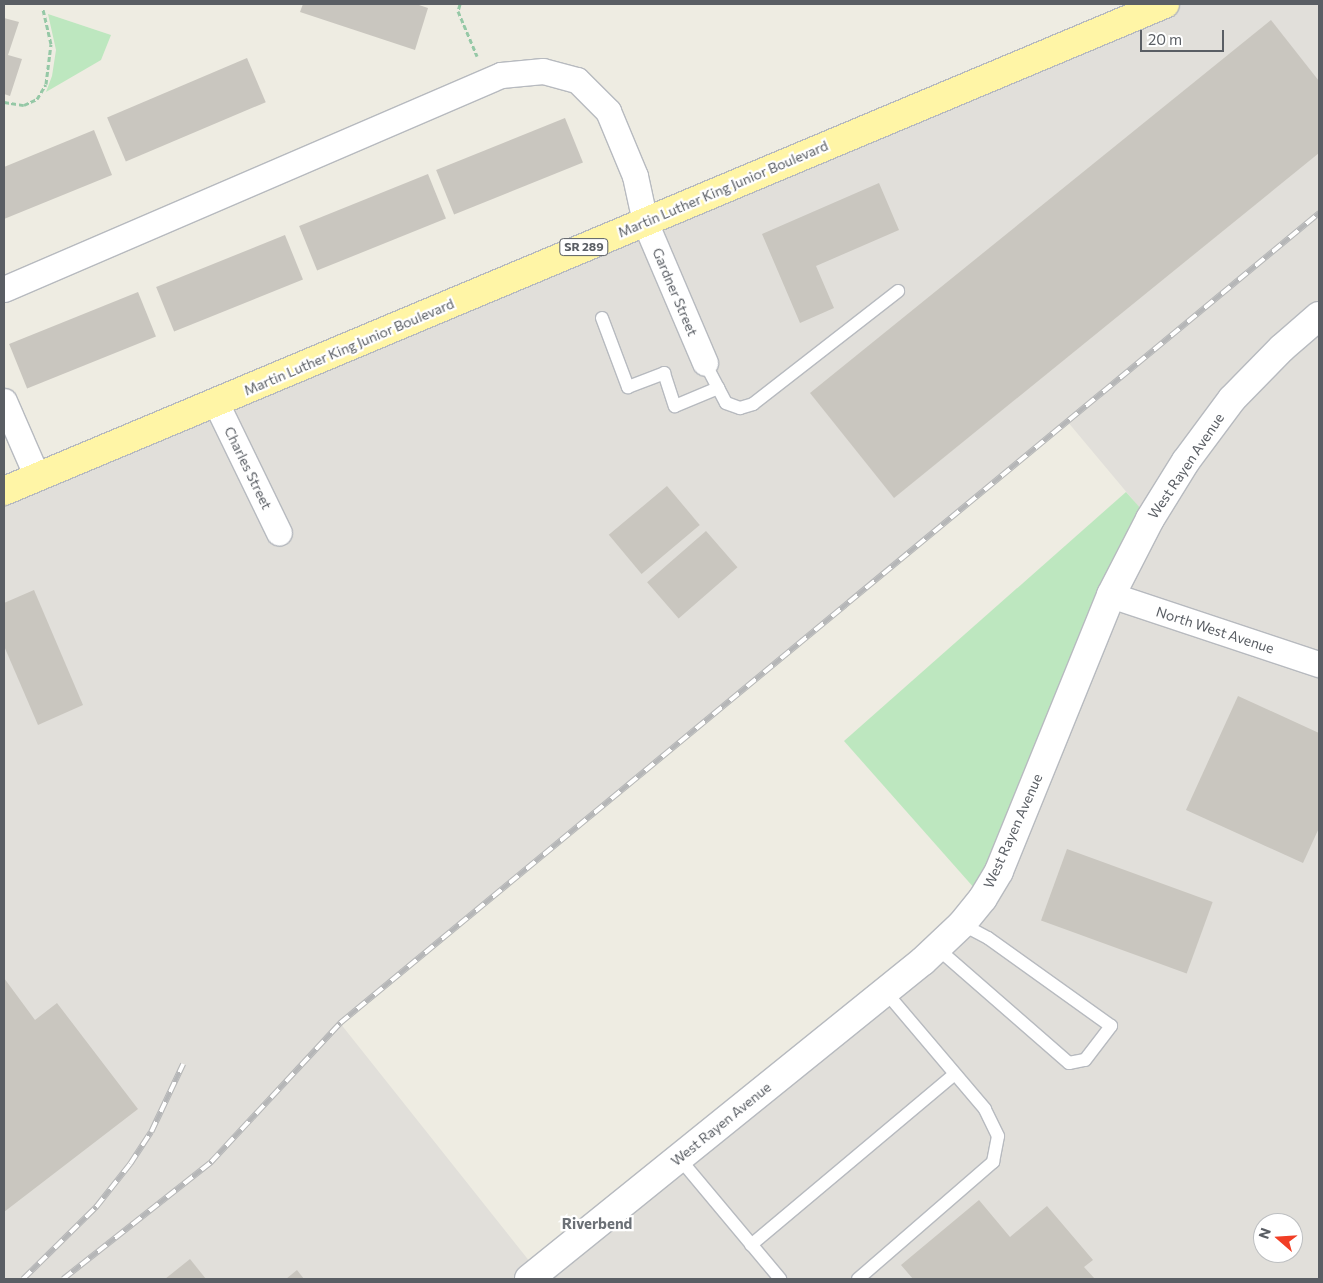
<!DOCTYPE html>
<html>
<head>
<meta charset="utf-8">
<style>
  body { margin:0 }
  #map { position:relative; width:1323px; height:1283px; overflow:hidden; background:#eeece2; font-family:Commissioner,sans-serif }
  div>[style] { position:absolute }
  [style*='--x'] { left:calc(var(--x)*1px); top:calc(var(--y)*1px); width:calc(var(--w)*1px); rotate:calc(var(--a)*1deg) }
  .industrial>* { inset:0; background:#e1dfda }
  .green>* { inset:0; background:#bde7bf }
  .building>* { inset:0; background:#c9c6bf; transform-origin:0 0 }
  .path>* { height:3px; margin-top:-1.5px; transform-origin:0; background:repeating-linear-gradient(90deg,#95c8a6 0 5px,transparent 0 7.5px) }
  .roads { filter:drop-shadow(1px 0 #b7babf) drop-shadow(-1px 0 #b7babf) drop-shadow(0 1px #b7babf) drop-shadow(0 -1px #b7babf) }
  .lane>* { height:12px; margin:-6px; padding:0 6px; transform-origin:6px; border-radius:6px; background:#fff }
  .street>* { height:25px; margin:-12.5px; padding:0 12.5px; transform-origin:12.5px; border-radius:12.5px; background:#fff }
  .secondary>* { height:28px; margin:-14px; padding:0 14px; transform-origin:14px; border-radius:14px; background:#fff }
  .primary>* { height:28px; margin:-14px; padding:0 14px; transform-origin:14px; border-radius:14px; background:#fff5a6 }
  .rail>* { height:5.5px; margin-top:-2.75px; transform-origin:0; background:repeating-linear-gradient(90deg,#fff 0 11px,#b5b6b7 0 22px); box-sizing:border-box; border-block:1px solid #b5b6b7 }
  span { translate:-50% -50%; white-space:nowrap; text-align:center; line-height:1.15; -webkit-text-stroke:4.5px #fff; paint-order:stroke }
  .shield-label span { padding:1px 4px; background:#fff; border:1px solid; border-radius:4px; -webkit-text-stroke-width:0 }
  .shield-label { font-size:12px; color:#5a5e64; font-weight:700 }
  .street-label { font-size:14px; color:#5a5e64 }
  .neighbourhood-label { font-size:15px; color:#6b7076; font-weight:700 }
  .frame { position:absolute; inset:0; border:5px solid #5a5e64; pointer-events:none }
  .north { position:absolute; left:1253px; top:1213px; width:50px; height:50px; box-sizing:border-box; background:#fff; border:1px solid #bdbfc1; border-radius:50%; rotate:289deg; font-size:14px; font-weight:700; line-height:20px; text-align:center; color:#5a5e64 }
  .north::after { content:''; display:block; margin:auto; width:18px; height:22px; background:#f13e25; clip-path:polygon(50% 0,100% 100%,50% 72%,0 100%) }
  .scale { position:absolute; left:1140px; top:30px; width:84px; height:22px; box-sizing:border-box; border:2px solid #5a5e64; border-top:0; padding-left:6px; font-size:15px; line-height:18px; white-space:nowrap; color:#5a5e64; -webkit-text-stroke:4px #fff; paint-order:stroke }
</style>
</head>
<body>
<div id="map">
  <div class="industrial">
    <i style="clip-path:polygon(evenodd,1165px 4px,1319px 4px,1319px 1279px,4px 1279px,4px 491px,1165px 4px,1067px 421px,1149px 519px,962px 924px,538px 1272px,340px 1023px,1067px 421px,1165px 4px,1263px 1223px,1293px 1223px,1293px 1253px,1263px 1253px,1263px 1223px)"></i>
  </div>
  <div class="green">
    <i style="clip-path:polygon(48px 14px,111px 35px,101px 60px,46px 92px,52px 76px,56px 50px)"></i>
    <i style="clip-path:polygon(1126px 492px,1150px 519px,983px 898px,844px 741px)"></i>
  </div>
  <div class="building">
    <i style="clip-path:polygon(303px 4px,416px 4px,428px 8px,415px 50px,300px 12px)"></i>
    <i style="clip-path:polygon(4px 18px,19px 22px,8px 55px,22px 59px,10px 96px,4px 94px)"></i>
    <i style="clip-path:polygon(1271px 20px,1319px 81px,1319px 153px,894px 498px,810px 393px)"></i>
    <i style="left:247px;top:58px;width:48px;height:152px;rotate:67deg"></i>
    <i style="left:565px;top:118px;width:48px;height:139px;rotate:68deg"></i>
    <i style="clip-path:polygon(94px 130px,112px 175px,4px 219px,4px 167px)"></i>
    <i style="left:428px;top:174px;width:48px;height:139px;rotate:68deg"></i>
    <i style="clip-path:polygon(879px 183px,899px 230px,816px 266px,834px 308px,800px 323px,762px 234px)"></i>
    <i style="left:285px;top:235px;width:48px;height:139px;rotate:68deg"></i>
    <i style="left:138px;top:292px;width:48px;height:139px;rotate:68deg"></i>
    <i style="left:667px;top:486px;width:51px;height:76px;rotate:50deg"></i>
    <i style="left:706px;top:531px;width:48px;height:78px;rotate:49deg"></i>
    <i style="clip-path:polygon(34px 590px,83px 705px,38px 725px,4px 646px,4px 603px)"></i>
    <i style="clip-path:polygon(1238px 696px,1319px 733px,1319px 828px,1303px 863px,1186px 810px)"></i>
    <i style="left:1067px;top:849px;width:155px;height:76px;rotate:20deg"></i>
    <i style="clip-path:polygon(4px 978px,35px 1020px,57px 1003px,138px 1109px,4px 1212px)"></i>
    <i style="clip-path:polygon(979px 1200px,1010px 1237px,1047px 1206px,1093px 1260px,1084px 1267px,1095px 1279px,913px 1279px,901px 1265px)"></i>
    <i style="clip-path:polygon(190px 1259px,206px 1279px,165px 1279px)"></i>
    <i style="clip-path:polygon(297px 1270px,304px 1279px,286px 1279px)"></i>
  </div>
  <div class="path">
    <i style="--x:460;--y:4;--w:7;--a:106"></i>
    <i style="--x:458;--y:11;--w:49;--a:67.1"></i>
    <i style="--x:4;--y:102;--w:20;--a:9"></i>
    <i style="--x:24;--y:105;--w:14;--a:-25"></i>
    <i style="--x:37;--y:99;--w:17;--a:-59"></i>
    <i style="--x:46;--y:84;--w:40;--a:-82.9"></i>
    <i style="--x:51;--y:44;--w:37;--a:-103"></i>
  </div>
  <div class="roads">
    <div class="lane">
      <i style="--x:602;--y:318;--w:74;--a:69.4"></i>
      <i style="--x:628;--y:387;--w:39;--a:-21"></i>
      <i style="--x:664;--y:373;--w:35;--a:72"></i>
      <i style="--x:675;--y:406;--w:47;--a:-22.7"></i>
      <i style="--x:705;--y:363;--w:45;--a:62.3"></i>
      <i style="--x:726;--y:403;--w:15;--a:20"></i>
      <i style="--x:740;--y:408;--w:14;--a:-17"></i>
      <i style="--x:753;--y:404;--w:184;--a:-37.9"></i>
      <i style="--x:937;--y:948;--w:175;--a:41.1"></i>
      <i style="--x:1069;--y:1063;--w:16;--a:-11"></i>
      <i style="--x:1085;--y:1060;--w:43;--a:-52.6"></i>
      <i style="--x:1111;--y:1026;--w:151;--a:-144.4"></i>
      <i style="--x:988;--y:938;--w:30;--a:-152"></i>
      <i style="--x:679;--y:1158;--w:158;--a:50.1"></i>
      <i style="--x:751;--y:1245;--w:266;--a:-40"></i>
      <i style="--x:858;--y:1279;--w:179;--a:-40.9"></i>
      <i style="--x:993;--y:1162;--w:26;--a:-79"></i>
      <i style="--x:998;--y:1136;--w:30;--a:-116"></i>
      <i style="--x:985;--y:1109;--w:155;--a:-130.3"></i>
    </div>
    <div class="street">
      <i style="--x:4;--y:289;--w:541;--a:-23.3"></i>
      <i style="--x:501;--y:75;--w:42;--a:-5.4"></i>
      <i style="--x:543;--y:71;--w:35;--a:15"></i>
      <i style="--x:577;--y:80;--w:44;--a:45"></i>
      <i style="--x:608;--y:111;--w:70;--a:67.4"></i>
      <i style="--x:635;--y:176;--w:47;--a:77.7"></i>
      <i style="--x:645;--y:222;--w:153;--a:66.9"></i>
      <i style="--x:4;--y:401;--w:83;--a:66.5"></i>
      <i style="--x:216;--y:403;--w:144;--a:64.1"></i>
      <i style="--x:1111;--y:595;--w:219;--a:18.4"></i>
    </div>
    <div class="secondary">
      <i style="--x:529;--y:1279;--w:506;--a:-38.91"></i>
      <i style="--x:923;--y:961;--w:54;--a:-43.5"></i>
      <i style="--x:962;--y:924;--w:33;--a:-51"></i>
      <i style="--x:983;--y:898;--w:31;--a:-59"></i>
      <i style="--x:999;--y:871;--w:298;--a:-67.9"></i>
      <i style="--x:1111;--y:595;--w:85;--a:-62.8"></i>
      <i style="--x:1150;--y:519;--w:68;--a:-58.2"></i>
      <i style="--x:1186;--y:461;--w:77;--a:-53.4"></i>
      <i style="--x:1232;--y:399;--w:71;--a:-45.6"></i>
      <i style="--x:1282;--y:348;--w:49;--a:-40.9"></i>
    </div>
    <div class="primary">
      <i style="--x:4;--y:491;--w:1259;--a:-22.76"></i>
    </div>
  </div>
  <div class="rail">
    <i style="--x:23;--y:1279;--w:103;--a:-44.6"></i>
    <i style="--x:96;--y:1207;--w:55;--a:-51.7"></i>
    <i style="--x:130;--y:1164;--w:38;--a:-57"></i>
    <i style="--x:151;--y:1132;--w:75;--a:-64.8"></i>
    <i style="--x:63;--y:1279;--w:189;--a:-38.3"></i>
    <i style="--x:211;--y:1162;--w:190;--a:-47.1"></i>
    <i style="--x:340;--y:1023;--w:1271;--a:-39.6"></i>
  </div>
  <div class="shield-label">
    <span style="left:584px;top:247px">SR 289</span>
  </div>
  <div class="street-label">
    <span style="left:723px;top:189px;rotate:-23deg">Martin Luther King Junior Boulevard</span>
    <span style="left:675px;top:292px;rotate:67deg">Gardner Street</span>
    <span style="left:349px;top:347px;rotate:-23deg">Martin Luther King Junior Boulevard</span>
    <span style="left:1186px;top:466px;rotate:-56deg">West Rayen Avenue</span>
    <span style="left:248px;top:468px;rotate:64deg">Charles Street</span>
    <span style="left:1215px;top:630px;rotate:18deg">North West Avenue</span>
    <span style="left:1013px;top:831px;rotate:-66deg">West Rayen Avenue</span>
    <span style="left:721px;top:1124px;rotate:-39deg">West Rayen Avenue</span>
  </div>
  <div class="neighbourhood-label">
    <span style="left:597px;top:1224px">Riverbend</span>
  </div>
  <div class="frame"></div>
  <div class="north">N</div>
  <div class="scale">20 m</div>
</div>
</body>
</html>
